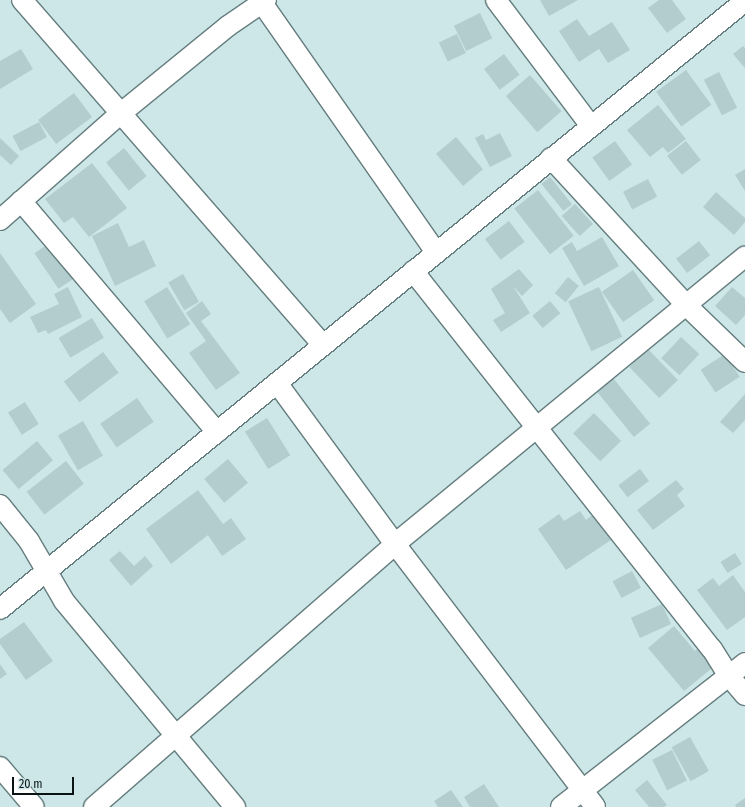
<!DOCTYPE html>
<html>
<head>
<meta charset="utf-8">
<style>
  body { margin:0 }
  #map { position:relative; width:745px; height:807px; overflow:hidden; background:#cde7e8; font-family:"Fira Sans Condensed",sans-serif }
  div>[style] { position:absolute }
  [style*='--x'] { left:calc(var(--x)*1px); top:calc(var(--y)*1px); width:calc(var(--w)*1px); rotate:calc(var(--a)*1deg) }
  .building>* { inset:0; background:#b3cccd; transform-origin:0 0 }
  .roads { filter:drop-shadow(1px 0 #657d7e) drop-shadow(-1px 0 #657d7e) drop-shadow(0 1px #657d7e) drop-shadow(0 -1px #657d7e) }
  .minor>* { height:20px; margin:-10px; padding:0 10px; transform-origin:10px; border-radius:10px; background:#fff }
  span { translate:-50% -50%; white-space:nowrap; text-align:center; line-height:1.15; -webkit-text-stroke:3.5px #cde7e8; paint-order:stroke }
  .scale { position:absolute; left:12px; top:777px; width:62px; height:18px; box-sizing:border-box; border:2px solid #0b1415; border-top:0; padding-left:5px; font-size:12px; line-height:14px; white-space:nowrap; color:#0b1415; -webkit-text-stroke:3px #cde7e8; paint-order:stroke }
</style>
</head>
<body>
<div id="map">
  <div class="building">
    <i style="clip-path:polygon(540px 0,578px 0,549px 16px)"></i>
    <i style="clip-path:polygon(659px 0,672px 0,686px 19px,667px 33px,648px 8px)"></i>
    <i style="left:480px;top:13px;width:28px;height:29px;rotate:64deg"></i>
    <i style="clip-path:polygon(577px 19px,589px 36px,612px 22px,630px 50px,608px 63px,599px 49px,579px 62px,559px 31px)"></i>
    <i style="left:457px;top:34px;width:21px;height:20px;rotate:65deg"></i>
    <i style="clip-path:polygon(743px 46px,745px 48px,745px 68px,733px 54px)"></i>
    <i style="clip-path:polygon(21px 49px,33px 69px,0 89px,0 61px)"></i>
    <i style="left:504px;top:54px;width:26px;height:25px;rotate:53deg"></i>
    <i style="left:686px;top:70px;width:43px;height:37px;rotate:54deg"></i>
    <i style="left:719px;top:72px;width:40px;height:17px;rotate:63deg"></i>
    <i style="left:530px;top:75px;width:48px;height:32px;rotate:49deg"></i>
    <i style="left:74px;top:93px;width:30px;height:45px;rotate:53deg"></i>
    <i style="clip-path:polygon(658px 105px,686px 139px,668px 153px,663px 147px,650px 157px,627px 130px)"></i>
    <i style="left:39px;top:122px;width:17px;height:30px;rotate:62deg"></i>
    <i style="clip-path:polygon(500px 133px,512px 156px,490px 167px,475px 138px,483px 134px,486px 140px)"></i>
    <i style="left:456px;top:137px;width:42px;height:26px;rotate:50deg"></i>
    <i style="clip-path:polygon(0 138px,19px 156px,11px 165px,0 155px)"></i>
    <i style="left:615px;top:141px;width:29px;height:28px;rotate:54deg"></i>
    <i style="left:686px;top:141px;width:24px;height:24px;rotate:52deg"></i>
    <i style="left:124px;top:148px;width:36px;height:23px;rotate:51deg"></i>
    <i style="clip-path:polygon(92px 163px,127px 208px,89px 237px,73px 217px,64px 223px,45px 199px)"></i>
    <i style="clip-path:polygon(745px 169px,745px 191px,735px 175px)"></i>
    <i style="left:550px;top:177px;width:35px;height:11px;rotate:51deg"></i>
    <i style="left:648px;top:179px;width:20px;height:28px;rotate:63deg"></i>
    <i style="left:538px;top:190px;width:58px;height:30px;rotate:52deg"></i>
    <i style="clip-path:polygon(716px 192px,745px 218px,745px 222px,734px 235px,703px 207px)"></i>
    <i style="left:575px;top:204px;width:27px;height:18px;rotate:48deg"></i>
    <i style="left:509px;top:221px;width:26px;height:30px;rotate:53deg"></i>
    <i style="clip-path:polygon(118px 223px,129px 247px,144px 240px,156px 266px,115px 286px,92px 236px)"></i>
    <i style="clip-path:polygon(602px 237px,619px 266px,584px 286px,562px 248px,572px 242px,577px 251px)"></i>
    <i style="left:699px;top:241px;width:18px;height:29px;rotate:52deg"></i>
    <i style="left:51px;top:242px;width:43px;height:20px;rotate:56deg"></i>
    <i style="clip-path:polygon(0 253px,36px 304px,10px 323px,0 309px)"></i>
    <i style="clip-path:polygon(519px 269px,533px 285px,522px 296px,513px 286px,530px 313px,501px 332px,493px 320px,505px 313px,491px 289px)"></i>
    <i style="left:633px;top:270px;width:37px;height:38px;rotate:55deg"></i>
    <i style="left:183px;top:274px;width:32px;height:17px;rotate:60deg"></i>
    <i style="left:568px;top:277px;width:14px;height:21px;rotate:39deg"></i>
    <i style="clip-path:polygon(68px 287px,82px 317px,48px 334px,46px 330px,38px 333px,30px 317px,59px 304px,54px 294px)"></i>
    <i style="left:167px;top:287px;width:44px;height:27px;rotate:58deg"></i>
    <i style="left:599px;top:287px;width:55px;height:34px;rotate:65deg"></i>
    <i style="clip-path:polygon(732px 287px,745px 298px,745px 315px,736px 325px,715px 306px)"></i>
    <i style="clip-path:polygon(202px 301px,211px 314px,201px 321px,240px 373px,216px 390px,189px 353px,206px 341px,186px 313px)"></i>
    <i style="left:550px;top:301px;width:16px;height:23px;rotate:50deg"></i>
    <i style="left:92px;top:318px;width:23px;height:39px;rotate:59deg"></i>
    <i style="left:681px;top:337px;width:25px;height:29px;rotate:43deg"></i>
    <i style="left:648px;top:349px;width:43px;height:26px;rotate:46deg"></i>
    <i style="left:103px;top:352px;width:26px;height:49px;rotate:53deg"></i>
    <i style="left:725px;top:354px;width:27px;height:29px;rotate:57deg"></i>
    <i style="left:613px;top:378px;width:59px;height:21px;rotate:51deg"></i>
    <i style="clip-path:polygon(745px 394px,745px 420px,733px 433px,720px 422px)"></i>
    <i style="left:137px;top:398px;width:29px;height:45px;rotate:55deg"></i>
    <i style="left:25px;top:402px;width:26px;height:20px;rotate:58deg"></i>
    <i style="left:594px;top:413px;width:39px;height:29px;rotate:46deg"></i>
    <i style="left:267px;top:418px;width:44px;height:26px;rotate:58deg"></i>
    <i style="left:83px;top:421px;width:40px;height:29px;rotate:60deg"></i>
    <i style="left:37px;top:441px;width:25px;height:45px;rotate:50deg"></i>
    <i style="left:228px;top:459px;width:31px;height:31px;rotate:50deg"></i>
    <i style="left:66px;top:461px;width:29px;height:50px;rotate:52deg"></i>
    <i style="left:640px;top:469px;width:15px;height:27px;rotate:53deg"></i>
    <i style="clip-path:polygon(676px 480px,684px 489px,677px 495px,685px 506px,653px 530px,637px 510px)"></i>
    <i style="clip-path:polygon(198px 490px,223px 524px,231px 518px,246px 539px,222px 556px,208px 535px,171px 564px,146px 529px)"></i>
    <i style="clip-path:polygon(580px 511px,586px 520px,596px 512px,614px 538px,566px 570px,538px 529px,559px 514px,564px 521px)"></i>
    <i style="clip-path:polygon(120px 551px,134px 566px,145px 556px,153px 566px,131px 586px,109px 560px)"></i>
    <i style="left:735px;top:553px;width:13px;height:17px;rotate:58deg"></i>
    <i style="left:632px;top:571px;width:19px;height:22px;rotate:62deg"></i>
    <i style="clip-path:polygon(733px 575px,745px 592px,745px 617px,727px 630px,697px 590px,713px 578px,719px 586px)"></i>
    <i style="left:662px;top:604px;width:22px;height:34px;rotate:66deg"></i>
    <i style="clip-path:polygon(24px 622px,53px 661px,26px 680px,0 644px,0 639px)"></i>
    <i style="clip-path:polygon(674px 626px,695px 651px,701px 646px,717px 664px,684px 691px,648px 648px)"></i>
    <i style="clip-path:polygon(0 664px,7px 674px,0 679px)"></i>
    <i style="left:690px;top:737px;width:39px;height:21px;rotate:61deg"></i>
    <i style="left:672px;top:750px;width:34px;height:22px;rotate:64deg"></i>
    <i style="clip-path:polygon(647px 780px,667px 805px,664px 807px,649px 807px,635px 790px)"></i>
    <i style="clip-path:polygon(484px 784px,499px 807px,470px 807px,464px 797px)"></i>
    <i style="clip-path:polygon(451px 790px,463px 807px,438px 807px,434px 801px)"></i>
    <i style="clip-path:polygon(745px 798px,745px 807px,736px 807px,735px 805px)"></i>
  </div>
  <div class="roads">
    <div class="minor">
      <i style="--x:22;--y:0;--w:458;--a:48.9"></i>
      <i style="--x:260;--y:0;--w:307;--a:55.1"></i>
      <i style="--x:496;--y:0;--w:158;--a:53"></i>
      <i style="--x:551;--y:158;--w:200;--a:47.4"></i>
      <i style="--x:686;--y:305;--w:82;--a:44"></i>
      <i style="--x:21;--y:201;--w:303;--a:49.7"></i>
      <i style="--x:0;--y:220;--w:160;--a:-41.5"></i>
      <i style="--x:120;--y:114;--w:139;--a:-39.2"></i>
      <i style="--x:228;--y:26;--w:46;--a:-34.4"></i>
      <i style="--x:413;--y:271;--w:482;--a:51.7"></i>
      <i style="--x:712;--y:649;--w:32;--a:58"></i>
      <i style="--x:729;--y:676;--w:25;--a:50"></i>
      <i style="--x:277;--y:383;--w:200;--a:53.8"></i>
      <i style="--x:395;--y:544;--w:330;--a:52.7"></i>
      <i style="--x:0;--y:505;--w:46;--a:51.1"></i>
      <i style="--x:29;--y:541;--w:69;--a:59.7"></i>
      <i style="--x:64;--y:601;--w:268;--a:50.3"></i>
      <i style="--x:0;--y:609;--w:962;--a:-39.22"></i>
      <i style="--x:0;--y:767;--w:52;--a:49.6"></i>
      <i style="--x:94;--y:807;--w:400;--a:-41.1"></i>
      <i style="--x:395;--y:544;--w:453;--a:-39.4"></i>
      <i style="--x:561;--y:807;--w:234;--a:-38"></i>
    </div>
  </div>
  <div class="scale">20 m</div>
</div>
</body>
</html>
